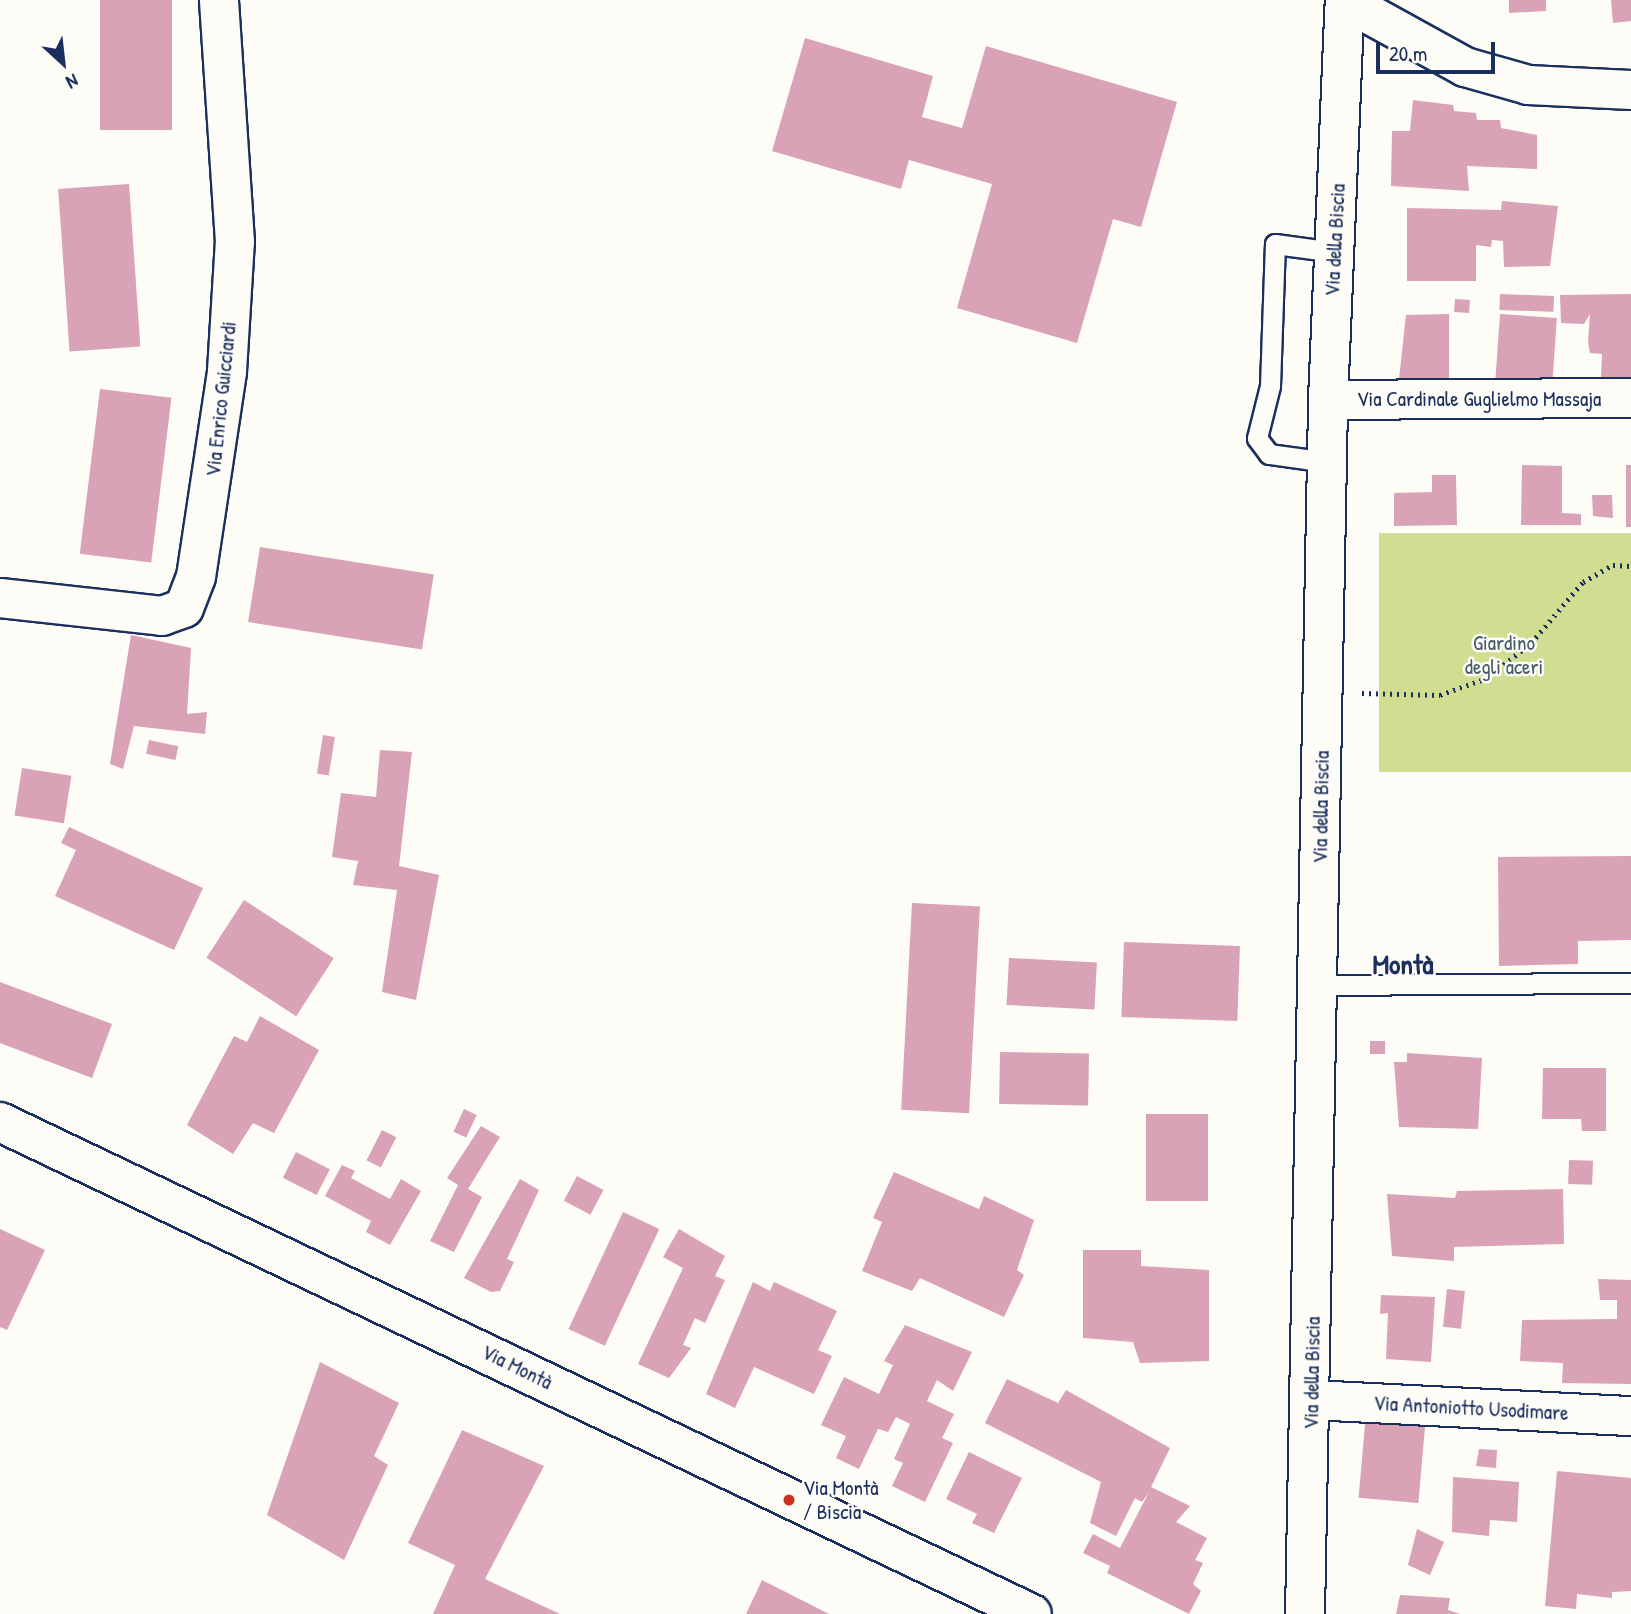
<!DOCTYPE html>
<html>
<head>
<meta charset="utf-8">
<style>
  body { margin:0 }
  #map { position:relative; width:1631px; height:1614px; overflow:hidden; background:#fdfcf7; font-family:"Patrick Hand",sans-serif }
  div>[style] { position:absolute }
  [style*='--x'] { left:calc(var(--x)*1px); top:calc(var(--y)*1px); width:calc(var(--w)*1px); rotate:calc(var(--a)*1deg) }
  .green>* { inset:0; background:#d1de91; transform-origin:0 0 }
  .building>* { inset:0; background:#daa2b6; transform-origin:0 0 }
  .path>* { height:4.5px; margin-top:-2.25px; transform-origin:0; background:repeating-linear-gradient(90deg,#1b2f5e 0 2px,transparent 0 7px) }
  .roads { filter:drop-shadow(2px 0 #1b2f5e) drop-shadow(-2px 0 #1b2f5e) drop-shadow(0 2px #1b2f5e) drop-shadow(0 -2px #1b2f5e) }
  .lane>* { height:19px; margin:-9.5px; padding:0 9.5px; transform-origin:9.5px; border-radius:9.5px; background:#fdfcf7 }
  .street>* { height:38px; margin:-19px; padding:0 19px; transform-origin:19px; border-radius:19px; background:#fdfcf7 }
  .secondary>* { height:38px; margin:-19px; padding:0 19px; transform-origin:19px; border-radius:19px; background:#fdfcf7 }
  .dots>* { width:19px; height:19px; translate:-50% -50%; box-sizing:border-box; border:4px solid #fdfcf7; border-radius:50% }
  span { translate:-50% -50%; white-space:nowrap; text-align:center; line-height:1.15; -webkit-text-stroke:5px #fdfcf7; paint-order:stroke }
  .street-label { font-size:21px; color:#1b2f5e }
  .park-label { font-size:21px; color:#485b6b }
  .poi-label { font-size:21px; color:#1b2f5e }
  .left { translate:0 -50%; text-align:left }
  .district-label { font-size:28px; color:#1b2f5e; font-weight:700 }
  .north { position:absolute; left:28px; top:28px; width:70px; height:70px; -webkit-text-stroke:5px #fdfcf7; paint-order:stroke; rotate:153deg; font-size:19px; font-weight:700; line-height:28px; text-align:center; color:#1b2f5e }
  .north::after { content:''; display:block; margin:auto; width:24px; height:32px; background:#1b2f5e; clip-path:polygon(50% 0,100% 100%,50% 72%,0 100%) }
  .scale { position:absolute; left:1376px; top:42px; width:119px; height:32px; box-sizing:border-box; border:4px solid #1b2f5e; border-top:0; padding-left:9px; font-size:21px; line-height:24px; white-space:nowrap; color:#1b2f5e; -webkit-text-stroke:5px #fdfcf7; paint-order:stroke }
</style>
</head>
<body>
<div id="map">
  <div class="green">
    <i style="left:1631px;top:533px;width:239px;height:252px;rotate:90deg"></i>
  </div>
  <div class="building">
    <i style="left:100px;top:0;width:72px;height:130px"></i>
    <i style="clip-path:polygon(1509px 0,1546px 0,1546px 11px,1509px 13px)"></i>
    <i style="clip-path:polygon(1611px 0,1631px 0,1631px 21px,1613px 23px)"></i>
    <i style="clip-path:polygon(805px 38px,933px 76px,922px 117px,962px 128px,986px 46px,1177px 102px,1141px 227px,1113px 219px,1077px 343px,957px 308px,992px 184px,909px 160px,901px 189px,772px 151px)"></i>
    <i style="clip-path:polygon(1413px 100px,1453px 105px,1454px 111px,1476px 113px,1477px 120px,1500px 120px,1501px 128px,1537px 135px,1537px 169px,1467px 166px,1469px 191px,1391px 186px,1392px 131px,1410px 131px)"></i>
    <i style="left:129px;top:184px;width:163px;height:71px;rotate:86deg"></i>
    <i style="clip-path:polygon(1502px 201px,1558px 206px,1550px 266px,1504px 267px,1503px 241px,1492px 240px,1491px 247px,1476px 245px,1476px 281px,1407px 281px,1407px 208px,1501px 210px)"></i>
    <i style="left:1500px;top:294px;width:54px;height:16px;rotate:2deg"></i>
    <i style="clip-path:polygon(1631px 294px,1631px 381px,1601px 379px,1602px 354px,1590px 353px,1588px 342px,1590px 314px,1584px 324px,1561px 323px,1560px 295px)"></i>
    <i style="left:1455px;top:299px;width:15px;height:13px;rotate:4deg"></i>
    <i style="clip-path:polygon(1449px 314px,1449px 378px,1399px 379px,1406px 315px)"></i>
    <i style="left:1500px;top:314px;width:57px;height:67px;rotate:4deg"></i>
    <i style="left:100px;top:389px;width:72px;height:166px;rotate:7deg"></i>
    <i style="clip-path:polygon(1522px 465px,1562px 466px,1562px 513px,1581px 514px,1581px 525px,1521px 525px)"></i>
    <i style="left:1626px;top:465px;width:5px;height:62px"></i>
    <i style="clip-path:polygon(1432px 475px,1456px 475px,1457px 525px,1394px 526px,1394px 493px,1432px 492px)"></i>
    <i style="clip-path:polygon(1592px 495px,1612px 495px,1613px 518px,1593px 516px)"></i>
    <i style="left:260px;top:547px;width:176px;height:76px;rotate:9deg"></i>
    <i style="clip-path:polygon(131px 635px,191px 648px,187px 714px,207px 712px,205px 734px,134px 726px,123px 769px,110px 764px)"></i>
    <i style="left:323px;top:735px;width:12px;height:39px;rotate:9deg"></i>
    <i style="left:149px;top:740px;width:30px;height:14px;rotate:12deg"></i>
    <i style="clip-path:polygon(380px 750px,412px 752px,399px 866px,439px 875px,416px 1000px,382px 992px,397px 890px,353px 885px,358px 861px,332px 857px,341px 793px,376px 797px)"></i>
    <i style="left:22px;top:768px;width:50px;height:48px;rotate:9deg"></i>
    <i style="clip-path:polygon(69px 827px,203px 888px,174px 950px,55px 896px,76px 850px,61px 843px)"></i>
    <i style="clip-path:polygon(1631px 856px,1631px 940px,1578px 941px,1578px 964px,1499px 966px,1498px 857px)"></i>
    <i style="left:244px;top:900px;width:107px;height:69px;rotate:33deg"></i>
    <i style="left:912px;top:903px;width:68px;height:207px;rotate:3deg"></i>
    <i style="left:1124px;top:942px;width:116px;height:75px;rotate:2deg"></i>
    <i style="left:1009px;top:958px;width:88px;height:47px;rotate:3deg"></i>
    <i style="clip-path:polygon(0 982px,112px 1024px,92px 1078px,0 1043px)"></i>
    <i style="clip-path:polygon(260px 1016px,319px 1050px,274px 1133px,253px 1123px,233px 1154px,187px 1125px,234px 1036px,247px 1042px)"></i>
    <i style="left:1370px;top:1041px;width:15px;height:13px"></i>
    <i style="left:1000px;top:1052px;width:89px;height:52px;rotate:1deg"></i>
    <i style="clip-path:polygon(1407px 1053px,1482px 1058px,1478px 1129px,1399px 1127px,1394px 1062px,1407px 1062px)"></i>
    <i style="clip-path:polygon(1543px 1068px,1606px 1068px,1606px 1131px,1582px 1131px,1581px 1119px,1542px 1119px)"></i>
    <i style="left:464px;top:1109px;width:14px;height:25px;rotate:25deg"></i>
    <i style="left:1146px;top:1114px;width:62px;height:87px"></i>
    <i style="clip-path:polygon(481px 1126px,500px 1137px,468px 1189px,482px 1197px,454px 1252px,430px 1241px,458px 1185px,447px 1178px)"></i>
    <i style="left:382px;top:1130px;width:16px;height:34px;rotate:27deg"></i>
    <i style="left:296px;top:1152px;width:38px;height:29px;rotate:27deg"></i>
    <i style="left:1569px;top:1160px;width:24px;height:24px;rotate:2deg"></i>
    <i style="clip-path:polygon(342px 1165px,355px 1171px,351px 1178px,390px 1199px,401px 1179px,421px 1191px,390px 1245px,366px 1232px,371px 1221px,325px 1196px)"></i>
    <i style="clip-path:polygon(894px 1172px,979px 1209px,984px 1196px,1034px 1220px,1017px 1270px,1024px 1275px,1004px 1317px,920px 1278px,912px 1291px,862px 1271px,882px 1222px,873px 1218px)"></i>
    <i style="left:577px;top:1176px;width:30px;height:28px;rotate:28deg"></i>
    <i style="clip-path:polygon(520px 1179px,539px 1190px,507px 1259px,514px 1262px,500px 1291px,491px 1292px,464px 1278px)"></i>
    <i style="clip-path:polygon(1563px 1189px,1564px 1244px,1454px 1247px,1454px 1261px,1392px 1256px,1387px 1194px,1455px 1198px,1457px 1191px)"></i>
    <i style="left:623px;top:1212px;width:40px;height:129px;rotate:25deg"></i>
    <i style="clip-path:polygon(0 1229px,45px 1250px,7px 1330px,0 1327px)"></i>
    <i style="clip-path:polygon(679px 1229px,725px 1256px,715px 1276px,725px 1280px,705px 1323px,695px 1318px,683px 1345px,691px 1348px,669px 1378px,638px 1364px,683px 1268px,663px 1257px)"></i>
    <i style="clip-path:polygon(1083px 1250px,1141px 1250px,1141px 1266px,1209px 1270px,1209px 1361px,1140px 1363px,1133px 1342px,1083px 1338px)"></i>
    <i style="clip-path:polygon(1598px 1279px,1631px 1280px,1631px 1384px,1562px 1383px,1563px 1363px,1520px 1361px,1522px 1320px,1617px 1319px,1617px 1300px,1600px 1300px)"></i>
    <i style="clip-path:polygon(753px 1282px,770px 1291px,774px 1282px,837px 1311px,818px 1350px,832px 1356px,814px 1394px,754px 1367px,735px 1408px,706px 1394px)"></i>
    <i style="left:1447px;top:1289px;width:18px;height:38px;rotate:6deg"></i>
    <i style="clip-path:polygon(1381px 1295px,1435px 1297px,1431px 1362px,1386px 1359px,1388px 1313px,1380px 1314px)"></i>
    <i style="clip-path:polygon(905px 1325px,972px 1352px,953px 1391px,937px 1380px,927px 1401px,954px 1414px,942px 1438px,953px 1443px,925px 1502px,892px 1486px,903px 1463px,894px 1459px,910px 1424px,896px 1417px,888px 1432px,878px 1429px,859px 1469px,836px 1458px,846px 1436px,821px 1425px,844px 1377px,879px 1394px,893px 1365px,884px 1361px)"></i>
    <i style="clip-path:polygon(320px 1362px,399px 1403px,374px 1456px,388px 1465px,344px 1560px,267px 1515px)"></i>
    <i style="clip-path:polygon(1007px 1379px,1058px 1403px,1066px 1390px,1170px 1448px,1151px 1487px,1190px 1506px,1176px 1522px,1207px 1538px,1195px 1560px,1203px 1563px,1193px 1584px,1201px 1591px,1189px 1614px,1107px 1573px,1110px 1566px,1083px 1553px,1093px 1534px,1120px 1548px,1149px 1492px,1142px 1502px,1135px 1498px,1116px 1536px,1090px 1523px,1101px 1482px,985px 1423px)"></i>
    <i style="left:1366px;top:1413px;width:60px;height:85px;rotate:5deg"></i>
    <i style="clip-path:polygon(462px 1430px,544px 1466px,485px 1579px,560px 1614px,433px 1614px,455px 1565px,408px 1543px)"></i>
    <i style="clip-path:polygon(1479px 1449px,1497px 1450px,1496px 1468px,1476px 1466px)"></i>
    <i style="clip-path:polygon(969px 1452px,1022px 1478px,994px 1533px,972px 1523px,977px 1514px,946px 1499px)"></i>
    <i style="clip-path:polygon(1557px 1471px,1631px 1478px,1631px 1591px,1612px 1592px,1612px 1598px,1577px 1594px,1576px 1609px,1545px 1606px)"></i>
    <i style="clip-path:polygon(1453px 1477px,1519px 1482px,1517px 1522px,1490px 1520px,1489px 1536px,1452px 1532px)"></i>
    <i style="clip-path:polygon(1417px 1529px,1444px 1542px,1430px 1575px,1408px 1565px)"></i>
    <i style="clip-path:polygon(762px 1580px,829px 1614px,746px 1614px)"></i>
    <i style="clip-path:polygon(1400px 1595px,1450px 1598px,1448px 1610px,1460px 1614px,1396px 1614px)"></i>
  </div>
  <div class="path">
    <i style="--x:1362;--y:693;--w:78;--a:1.5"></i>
    <i style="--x:1440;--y:695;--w:50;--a:-19.9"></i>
    <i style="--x:1487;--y:678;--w:56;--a:-38.5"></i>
    <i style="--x:1531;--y:643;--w:80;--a:-49.6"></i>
    <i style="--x:1583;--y:582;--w:34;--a:-30"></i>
    <i style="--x:1613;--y:565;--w:18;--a:3"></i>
  </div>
  <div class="roads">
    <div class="lane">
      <i style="--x:1327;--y:462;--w:59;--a:-172.1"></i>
      <i style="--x:1269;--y:454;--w:20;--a:-127"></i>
      <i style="--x:1257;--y:438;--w:54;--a:-76"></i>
      <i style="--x:1270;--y:386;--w:142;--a:-88"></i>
      <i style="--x:1275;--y:244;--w:61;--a:7.6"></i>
      <i style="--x:1318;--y:985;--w:313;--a:-0.4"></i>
    </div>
    <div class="street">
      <i style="--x:1347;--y:2;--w:135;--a:28.8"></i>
      <i style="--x:1465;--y:67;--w:66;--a:15.9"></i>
      <i style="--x:1528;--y:85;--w:103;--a:2.8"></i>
      <i style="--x:1328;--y:400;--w:303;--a:-0.4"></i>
      <i style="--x:0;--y:598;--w:163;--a:6.3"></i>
      <i style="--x:162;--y:616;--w:23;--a:-20"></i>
      <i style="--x:184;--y:608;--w:33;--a:-69"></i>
      <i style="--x:196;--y:577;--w:208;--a:-81.4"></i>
      <i style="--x:227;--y:371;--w:129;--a:-86.5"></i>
      <i style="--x:235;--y:242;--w:243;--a:-93.8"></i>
      <i style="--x:1312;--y:1400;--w:319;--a:2.9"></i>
    </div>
    <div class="secondary">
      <i style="--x:0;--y:1122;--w:1143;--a:25.49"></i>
      <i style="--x:1305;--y:1614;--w:1214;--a:-88.91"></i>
      <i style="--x:1328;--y:400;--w:400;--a:-87.6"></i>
    </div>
  </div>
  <div class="dots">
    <i style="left:789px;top:1500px;background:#c8321e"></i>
  </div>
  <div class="street-label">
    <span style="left:1335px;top:240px;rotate:-87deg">Via della Biscia</span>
    <span style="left:221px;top:399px;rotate:-84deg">Via Enrico Guicciardi</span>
    <span style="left:1479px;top:399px">Via Cardinale Guglielmo Massaja</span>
    <span style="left:1321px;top:807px;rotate:-89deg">Via della Biscia</span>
    <span style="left:517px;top:1367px;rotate:26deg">Via Montà</span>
    <span style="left:1312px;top:1373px;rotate:-89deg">Via della Biscia</span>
    <span style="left:1471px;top:1408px;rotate:3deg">Via Antoniotto Usodimare</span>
  </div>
  <div class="park-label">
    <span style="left:1504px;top:655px">Giardino<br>degli aceri</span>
  </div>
  <div class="poi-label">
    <span class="left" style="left:803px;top:1500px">Via Montà<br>/ Biscia</span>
  </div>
  <div class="district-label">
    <span style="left:1403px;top:964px">Montà</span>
  </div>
  <div class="north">N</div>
  <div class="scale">20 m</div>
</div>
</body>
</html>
